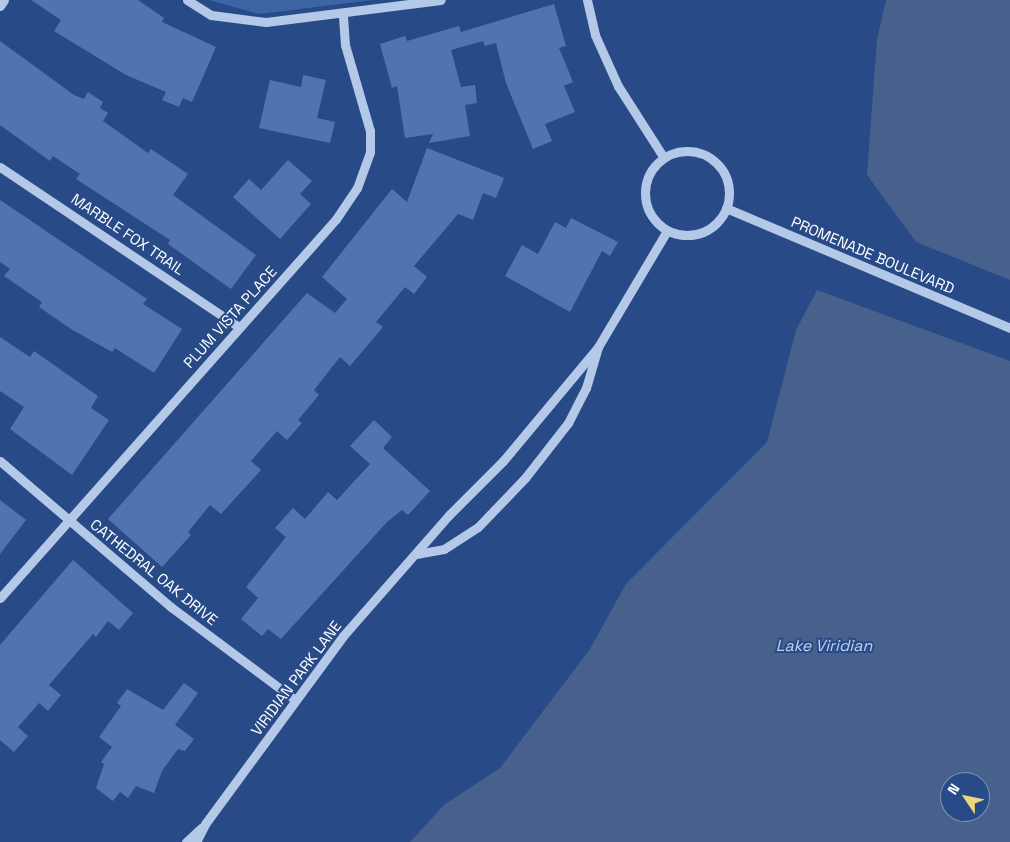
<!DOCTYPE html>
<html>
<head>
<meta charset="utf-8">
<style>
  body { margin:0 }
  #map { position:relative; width:1010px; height:842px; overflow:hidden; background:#284b88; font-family:"Space Grotesk",sans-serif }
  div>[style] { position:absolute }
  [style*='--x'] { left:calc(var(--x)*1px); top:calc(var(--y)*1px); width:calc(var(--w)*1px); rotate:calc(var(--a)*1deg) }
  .green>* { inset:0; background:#3d64a4 }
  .water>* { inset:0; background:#47608c }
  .building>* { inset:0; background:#5174af }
  .minor>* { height:9px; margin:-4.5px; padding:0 4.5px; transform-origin:4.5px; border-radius:4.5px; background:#b4c8e8 }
  .minor>.ring { margin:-4.5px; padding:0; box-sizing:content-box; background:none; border:9px solid #b4c8e8; border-radius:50% }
  span { translate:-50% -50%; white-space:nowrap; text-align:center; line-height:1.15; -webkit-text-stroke:4px #284b88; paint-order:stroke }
  .street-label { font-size:15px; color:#fff }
  .water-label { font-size:16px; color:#c0d3f0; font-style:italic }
  .north { position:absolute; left:940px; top:772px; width:50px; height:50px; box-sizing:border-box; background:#284b88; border:1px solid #7e93b8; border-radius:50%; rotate:304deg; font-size:14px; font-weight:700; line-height:20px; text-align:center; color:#fff }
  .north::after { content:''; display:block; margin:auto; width:18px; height:22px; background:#f0d67b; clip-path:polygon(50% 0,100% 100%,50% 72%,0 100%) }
</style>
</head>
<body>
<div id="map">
  <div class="green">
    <i style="clip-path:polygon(209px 0,373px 0,259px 14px)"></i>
  </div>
  <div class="water">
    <i style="clip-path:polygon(886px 0,1010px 0,1010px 280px,916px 242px,867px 175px,877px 39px)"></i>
    <i style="clip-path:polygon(evenodd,817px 290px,1010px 361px,1010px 842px,410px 842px,444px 805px,500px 768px,590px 649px,626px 584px,767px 442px,796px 330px,817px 290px,950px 782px,980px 782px,980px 812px,950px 812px,950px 782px)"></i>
  </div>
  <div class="building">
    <i style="clip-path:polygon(31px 0,138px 0,164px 18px,162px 22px,216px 47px,192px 102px,183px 98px,179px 107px,162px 100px,166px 92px,126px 75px,54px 31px,61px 20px)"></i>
    <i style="clip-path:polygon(554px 4px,566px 46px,559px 48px,573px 82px,564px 86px,575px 112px,545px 124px,552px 141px,533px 149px,506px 83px,496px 43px,485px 46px,483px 41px,451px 50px,461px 87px,475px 85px,477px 103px,465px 105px,470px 136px,429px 143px,433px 134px,405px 138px,397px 86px,392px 88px,380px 44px,405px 36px,407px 41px,459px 26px,461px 32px)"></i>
    <i style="clip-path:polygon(0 41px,74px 95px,84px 99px,88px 92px,103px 102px,100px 108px,108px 113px,103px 121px,148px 153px,151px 149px,188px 174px,173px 195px,256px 255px,231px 289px,168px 244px,170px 240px,76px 179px,80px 174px,53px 156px,50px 161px,0 125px)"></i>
    <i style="clip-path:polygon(303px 75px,326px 80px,317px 118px,335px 122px,330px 143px,259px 128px,270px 80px,301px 87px)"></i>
    <i style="clip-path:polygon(427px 148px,504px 178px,496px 198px,483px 193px,473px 220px,458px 214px,414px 266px,427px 277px,414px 294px,405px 287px,376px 322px,383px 327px,350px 366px,340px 357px,314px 390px,319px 395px,298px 420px,302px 423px,287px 440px,277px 431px,251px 461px,261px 470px,221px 514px,210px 505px,188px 532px,191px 535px,162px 567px,108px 519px,307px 293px,335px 313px,347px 299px,322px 277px,392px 189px,407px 202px)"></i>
    <i style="clip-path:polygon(288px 160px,312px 181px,300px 194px,311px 204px,280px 239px,233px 197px,249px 179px,261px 190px)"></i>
    <i style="clip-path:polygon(0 200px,147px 299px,143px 304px,182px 329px,154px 373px,115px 348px,112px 352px,71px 329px,39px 307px,42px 302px,4px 276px,10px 269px,0 262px)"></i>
    <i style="clip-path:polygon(571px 218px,618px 242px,610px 256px,602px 251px,570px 312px,505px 276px,522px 245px,538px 254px,555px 222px,566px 228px)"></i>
    <i style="clip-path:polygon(0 337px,30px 357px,34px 351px,98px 396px,91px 408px,109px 420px,72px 475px,10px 429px,24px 407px,0 391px)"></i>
    <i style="clip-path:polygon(374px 420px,392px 437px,383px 448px,430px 491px,408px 515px,402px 510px,387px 522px,281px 639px,268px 629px,262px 636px,241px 619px,258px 598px,246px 587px,286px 537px,275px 528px,293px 508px,305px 519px,328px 492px,337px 500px,370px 464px,350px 446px)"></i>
    <i style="clip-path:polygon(0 500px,26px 520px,0 554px)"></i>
    <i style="clip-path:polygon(73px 560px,133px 613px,119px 630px,108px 621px,96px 637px,93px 634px,49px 685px,61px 695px,48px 711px,39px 703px,18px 727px,28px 736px,14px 752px,0 740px,0 645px)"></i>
    <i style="clip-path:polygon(184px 683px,198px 693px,175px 725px,194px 739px,185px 751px,178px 749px,162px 771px,154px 793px,136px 786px,128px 798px,120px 792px,113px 801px,96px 788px,104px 764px,101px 762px,112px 747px,99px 737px,121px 706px,117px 703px,127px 689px,163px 710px)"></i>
  </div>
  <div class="minor">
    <i style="--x:187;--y:0;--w:28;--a:32"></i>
    <i style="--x:211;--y:15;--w:55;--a:7.3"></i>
    <i style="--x:266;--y:22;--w:176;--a:-7.2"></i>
    <i style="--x:587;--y:0;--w:36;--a:77"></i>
    <i style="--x:595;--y:35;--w:56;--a:65.7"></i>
    <i style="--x:618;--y:86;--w:85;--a:57.4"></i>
    <i style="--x:0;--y:6;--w:7;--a:-56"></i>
    <i class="ring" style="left:645px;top:151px;width:75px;height:75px"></i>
    <i style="--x:0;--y:167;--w:288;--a:33.8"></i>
    <i style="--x:726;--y:208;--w:308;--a:22.9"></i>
    <i style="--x:0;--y:461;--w:225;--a:40.5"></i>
    <i style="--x:171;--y:607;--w:154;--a:36.8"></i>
    <i style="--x:416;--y:554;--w:28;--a:-10"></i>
    <i style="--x:444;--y:549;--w:40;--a:-32.9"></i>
    <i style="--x:478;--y:527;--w:68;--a:-46.2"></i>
    <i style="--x:525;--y:478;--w:70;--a:-52"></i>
    <i style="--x:568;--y:423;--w:39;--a:-63"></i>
    <i style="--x:586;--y:388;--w:43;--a:-73.7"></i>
    <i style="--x:598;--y:347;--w:135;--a:-59.3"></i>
    <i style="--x:0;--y:598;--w:506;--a:-48.44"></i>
    <i style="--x:336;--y:219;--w:37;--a:-56"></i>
    <i style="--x:357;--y:188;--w:38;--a:-70"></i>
    <i style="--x:370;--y:152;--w:21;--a:-90"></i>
    <i style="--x:370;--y:131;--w:90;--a:-106.2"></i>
    <i style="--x:345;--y:45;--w:32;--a:-94"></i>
    <i style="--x:186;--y:842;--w:21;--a:-43"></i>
    <i style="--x:196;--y:842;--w:20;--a:-63"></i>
    <i style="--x:205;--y:824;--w:233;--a:-53.7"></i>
    <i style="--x:343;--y:636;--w:161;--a:-48.8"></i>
    <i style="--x:449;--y:515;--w:76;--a:-45"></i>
    <i style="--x:503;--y:461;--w:148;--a:-50.2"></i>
  </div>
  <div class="street-label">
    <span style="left:128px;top:234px;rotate:34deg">MARBLE FOX TRAIL</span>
    <span style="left:873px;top:255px;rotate:23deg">PROMENADE BOULEVARD</span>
    <span style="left:230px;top:317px;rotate:-48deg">PLUM VISTA PLACE</span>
    <span style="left:154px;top:572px;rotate:39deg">CATHEDRAL OAK DRIVE</span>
    <span style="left:296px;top:678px;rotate:-53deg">VIRIDIAN PARK LANE</span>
  </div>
  <div class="water-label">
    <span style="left:824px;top:646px">Lake Viridian</span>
  </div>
  <div class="north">N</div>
</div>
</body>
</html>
